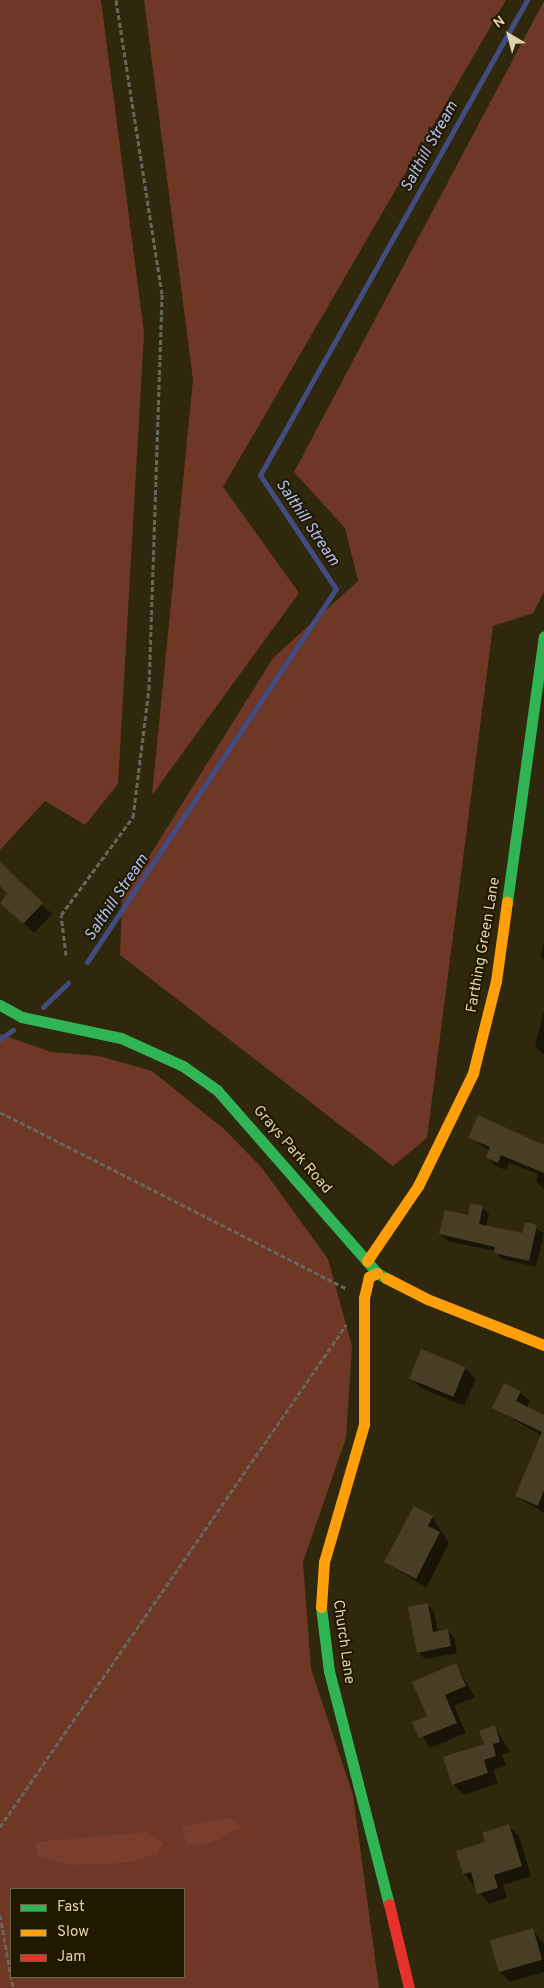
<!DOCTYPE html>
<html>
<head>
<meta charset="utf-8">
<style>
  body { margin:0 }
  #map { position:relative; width:544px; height:1988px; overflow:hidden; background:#2f280d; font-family:Overpass,sans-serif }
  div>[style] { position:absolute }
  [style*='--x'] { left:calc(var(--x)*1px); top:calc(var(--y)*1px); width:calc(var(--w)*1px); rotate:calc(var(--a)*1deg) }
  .green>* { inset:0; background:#6f3726 }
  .forest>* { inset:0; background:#7b3e2c }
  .shadow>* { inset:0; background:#0007 }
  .stream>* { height:5px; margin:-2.5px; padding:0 2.5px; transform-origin:2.5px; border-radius:2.5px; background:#434c81 }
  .building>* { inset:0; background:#483e25; transform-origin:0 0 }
  .path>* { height:3px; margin-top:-1.5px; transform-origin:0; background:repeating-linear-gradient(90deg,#65675a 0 5px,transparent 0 7.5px) }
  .fast>* { height:11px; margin:-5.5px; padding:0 5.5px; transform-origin:5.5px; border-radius:5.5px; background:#30b455 }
  .slow>* { height:11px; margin:-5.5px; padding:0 5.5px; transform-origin:5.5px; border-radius:5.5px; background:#ff9f0a }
  .jam>* { height:11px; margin:-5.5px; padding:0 5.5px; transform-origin:5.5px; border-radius:5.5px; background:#e5322d }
  span { translate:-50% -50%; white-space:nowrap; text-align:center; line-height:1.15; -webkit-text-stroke:4px #201900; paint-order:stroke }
  .street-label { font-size:15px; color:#ded3ab }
  .water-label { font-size:16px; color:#b2bff6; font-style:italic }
  .legend { position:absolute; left:10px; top:1888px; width:175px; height:90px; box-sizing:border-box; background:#201900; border:1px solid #6c6344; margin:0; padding:6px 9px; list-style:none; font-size:15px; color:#ded3ab }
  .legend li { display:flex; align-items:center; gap:10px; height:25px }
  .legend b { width:25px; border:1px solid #6c6344 }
  .north { position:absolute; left:484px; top:10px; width:50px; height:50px; -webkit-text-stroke:4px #201900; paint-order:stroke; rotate:323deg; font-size:14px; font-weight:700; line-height:20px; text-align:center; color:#ded3ab }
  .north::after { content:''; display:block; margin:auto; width:18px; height:22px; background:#ded3ab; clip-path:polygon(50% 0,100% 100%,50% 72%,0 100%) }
</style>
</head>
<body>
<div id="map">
  <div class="green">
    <i style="clip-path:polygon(0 0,101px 0,144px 333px,118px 784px,85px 825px,45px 801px,0 850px)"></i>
    <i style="clip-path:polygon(144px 0,506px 0,223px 487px,299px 593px,152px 795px,193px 380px)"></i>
    <i style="clip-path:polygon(544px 1px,544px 592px,533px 613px,493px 626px,427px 1138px,393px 1166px,120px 955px,122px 900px,273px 658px,358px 581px,345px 528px,294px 472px)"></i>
    <i style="clip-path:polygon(evenodd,0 1034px,51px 1052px,99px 1056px,152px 1071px,224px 1129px,262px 1168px,328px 1259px,352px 1346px,346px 1438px,303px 1562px,311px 1669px,353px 1795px,379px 1988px,0 1988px,0 1034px,11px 1889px,184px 1889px,184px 1977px,11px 1977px,11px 1889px)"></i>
  </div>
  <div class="forest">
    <i style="clip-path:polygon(231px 1818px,241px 1827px,210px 1843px,188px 1846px,181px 1827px)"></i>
    <i style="clip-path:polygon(147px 1832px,163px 1843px,157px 1854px,126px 1863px,69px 1865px,37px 1856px,36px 1842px)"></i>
  </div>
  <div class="shadow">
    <i style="clip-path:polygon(4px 868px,52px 914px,34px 933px,0 901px,8px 893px,0 885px)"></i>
    <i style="clip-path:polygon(544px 941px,544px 960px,541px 957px)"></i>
    <i style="clip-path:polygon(544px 1011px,544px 1055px,535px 1046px)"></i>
    <i style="clip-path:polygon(470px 1138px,544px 1145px,544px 1189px,536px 1181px,538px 1174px,509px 1163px,506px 1170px,496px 1166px,487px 1158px,490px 1151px)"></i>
    <i style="clip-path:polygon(482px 1207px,489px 1214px,486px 1227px,523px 1235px,526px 1223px,544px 1233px,536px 1267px,502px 1259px,495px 1251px,447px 1241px,441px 1234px)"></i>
    <i style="clip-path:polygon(422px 1351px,466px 1369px,476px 1379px,464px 1406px,421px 1388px,411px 1378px)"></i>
    <i style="clip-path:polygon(520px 1392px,530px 1401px,527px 1408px,544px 1416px,544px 1513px,516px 1496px,542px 1436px,493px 1407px)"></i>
    <i style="clip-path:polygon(432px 1517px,449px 1543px,426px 1588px,386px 1562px)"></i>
    <i style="clip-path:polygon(428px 1605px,434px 1612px,438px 1632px,448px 1631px,454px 1637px,457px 1653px,425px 1659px,418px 1652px)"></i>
    <i style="clip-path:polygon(456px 1665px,475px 1697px,454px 1706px,466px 1733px,430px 1748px,414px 1723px,428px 1717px)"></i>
    <i style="clip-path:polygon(495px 1727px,510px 1752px,502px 1754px,506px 1766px,493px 1770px,498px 1783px,464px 1795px,454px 1785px,445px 1758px,485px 1744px)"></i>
    <i style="clip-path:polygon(509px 1826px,519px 1836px,531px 1876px,503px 1885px,507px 1898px,489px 1904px,464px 1873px)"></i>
    <i style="clip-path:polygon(533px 1930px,544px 1944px,544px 1972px,510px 1982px,500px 1972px)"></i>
  </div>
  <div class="stream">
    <i style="--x:87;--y:962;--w:448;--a:-56.3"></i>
    <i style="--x:336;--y:589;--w:137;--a:-123.7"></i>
    <i style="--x:260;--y:475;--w:545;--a:-60.66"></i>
    <i style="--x:43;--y:1007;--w:35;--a:-44"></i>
    <i style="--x:0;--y:1039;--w:16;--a:-35"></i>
  </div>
  <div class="building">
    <i style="clip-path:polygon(0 862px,43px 903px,23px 924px,0 903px,7px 893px,0 886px)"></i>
    <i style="clip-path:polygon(478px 1115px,544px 1145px,544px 1173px,501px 1155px,498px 1163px,486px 1158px,490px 1147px,468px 1138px)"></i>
    <i style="clip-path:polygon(470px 1203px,483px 1206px,479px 1224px,522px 1233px,525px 1222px,537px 1225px,529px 1261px,494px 1253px,495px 1247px,439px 1234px,445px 1210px,468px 1215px)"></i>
    <i style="left:421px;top:1349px;width:48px;height:32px;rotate:22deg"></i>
    <i style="clip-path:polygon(504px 1383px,521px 1391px,516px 1401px,544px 1415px,544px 1490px,538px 1506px,515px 1496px,542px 1432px,492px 1408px)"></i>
    <i style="clip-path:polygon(414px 1506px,433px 1516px,428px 1526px,440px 1532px,416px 1579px,384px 1562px)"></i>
    <i style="clip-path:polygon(428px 1603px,433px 1632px,448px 1629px,451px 1646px,417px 1653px,408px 1607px)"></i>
    <i style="clip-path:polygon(456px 1663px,466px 1686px,445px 1695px,457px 1723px,419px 1738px,412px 1722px,427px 1716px,412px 1682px)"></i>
    <i style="clip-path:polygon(495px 1725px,500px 1742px,493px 1744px,496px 1756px,484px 1760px,488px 1773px,452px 1785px,443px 1757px,484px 1744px,479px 1731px)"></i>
    <i style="clip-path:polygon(509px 1824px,522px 1866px,494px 1875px,498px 1888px,477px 1894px,471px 1872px,463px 1874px,456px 1851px,485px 1842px,482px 1833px)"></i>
    <i style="left:533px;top:1928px;width:33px;height:45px;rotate:74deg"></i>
  </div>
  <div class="path">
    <i style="--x:66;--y:955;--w:40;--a:-97.1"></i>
    <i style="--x:61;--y:915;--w:122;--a:-53.7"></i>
    <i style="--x:133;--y:817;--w:129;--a:-82.9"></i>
    <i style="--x:149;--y:689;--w:395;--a:-88.1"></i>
    <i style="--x:162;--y:294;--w:298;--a:-98.9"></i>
    <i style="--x:0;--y:1112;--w:390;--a:27"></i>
    <i style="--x:0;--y:1827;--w:610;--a:-55.42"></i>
    <i style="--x:0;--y:1915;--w:74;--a:79.9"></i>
  </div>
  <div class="fast">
    <i style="--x:507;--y:902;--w:268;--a:-82.1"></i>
    <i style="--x:0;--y:1005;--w:25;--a:29"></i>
    <i style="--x:22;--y:1017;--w:101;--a:12"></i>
    <i style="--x:121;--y:1038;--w:68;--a:24.3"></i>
    <i style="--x:183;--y:1066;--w:42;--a:35.2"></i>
    <i style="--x:217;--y:1090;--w:243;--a:48.8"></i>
    <i style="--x:377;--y:1273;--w:10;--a:29"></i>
    <i style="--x:321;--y:1607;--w:64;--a:82.9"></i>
    <i style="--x:329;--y:1671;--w:241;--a:75.6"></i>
  </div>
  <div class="slow">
    <i style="--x:367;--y:1261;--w:91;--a:-55.8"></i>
    <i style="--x:418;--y:1186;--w:126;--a:-64"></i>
    <i style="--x:473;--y:1073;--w:95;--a:-76"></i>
    <i style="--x:496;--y:981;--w:80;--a:-82.1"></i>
    <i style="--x:386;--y:1278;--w:46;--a:27.1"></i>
    <i style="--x:427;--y:1299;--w:126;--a:21.5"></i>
    <i style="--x:321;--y:1607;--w:45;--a:-86.2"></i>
    <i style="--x:324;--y:1562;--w:144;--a:-73.8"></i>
    <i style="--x:364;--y:1424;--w:126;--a:-90"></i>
    <i style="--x:364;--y:1298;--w:22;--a:-77"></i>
    <i style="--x:369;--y:1277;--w:9;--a:-27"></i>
  </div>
  <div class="jam">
    <i style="--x:389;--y:1904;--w:86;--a:76.6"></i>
  </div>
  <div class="street-label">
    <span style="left:484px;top:945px;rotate:-80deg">Farthing Green Lane</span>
    <span style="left:292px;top:1150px;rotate:49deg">Grays Park Road</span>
    <span style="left:343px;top:1642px;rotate:82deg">Church Lane</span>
  </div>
  <div class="water-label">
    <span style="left:430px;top:147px;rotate:-61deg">Salthill Stream</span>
    <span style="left:307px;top:523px;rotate:56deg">Salthill Stream</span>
    <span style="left:117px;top:898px;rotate:-56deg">Salthill Stream</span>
  </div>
  <ul class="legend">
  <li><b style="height:6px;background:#30b455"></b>Fast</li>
  <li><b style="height:6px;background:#ff9f0a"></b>Slow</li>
  <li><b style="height:6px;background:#e5322d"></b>Jam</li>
  </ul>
  <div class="north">N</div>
</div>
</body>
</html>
